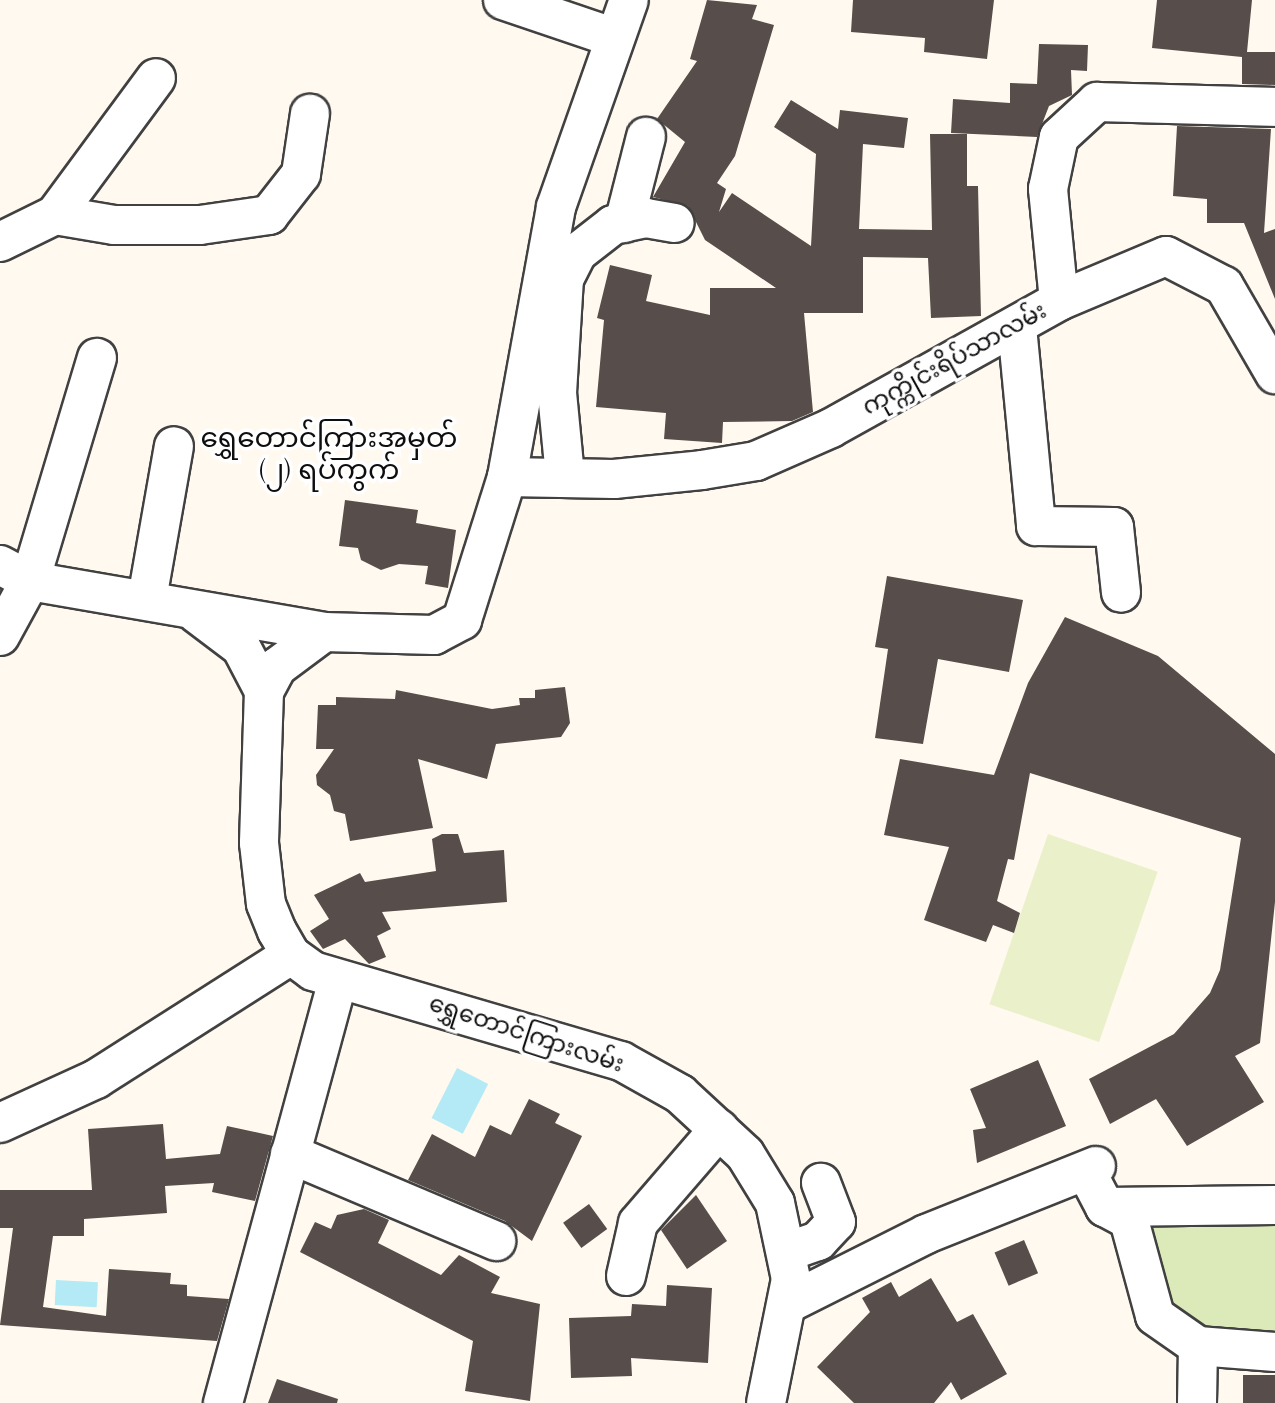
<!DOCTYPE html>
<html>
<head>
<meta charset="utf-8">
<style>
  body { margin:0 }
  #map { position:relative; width:1275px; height:1403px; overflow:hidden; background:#fff9ef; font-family:Spectral,"Noto Sans Myanmar",serif }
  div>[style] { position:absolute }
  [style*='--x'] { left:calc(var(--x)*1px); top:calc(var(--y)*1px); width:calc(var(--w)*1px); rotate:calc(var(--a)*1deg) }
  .green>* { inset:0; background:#dbeab8 }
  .pitch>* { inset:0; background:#eaf1ca; transform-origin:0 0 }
  .water>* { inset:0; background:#b3eaf6; transform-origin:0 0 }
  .building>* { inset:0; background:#574d4a; transform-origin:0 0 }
  .roads { filter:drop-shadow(2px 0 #414141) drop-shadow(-2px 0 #414141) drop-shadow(0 2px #414141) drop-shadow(0 -2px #414141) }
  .minor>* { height:38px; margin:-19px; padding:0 19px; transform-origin:19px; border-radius:19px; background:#fff }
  span { translate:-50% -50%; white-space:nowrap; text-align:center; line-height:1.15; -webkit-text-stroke:7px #fff; paint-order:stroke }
  .street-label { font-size:24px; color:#0e0e0e }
  .quarter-label { font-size:28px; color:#0e0e0e }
</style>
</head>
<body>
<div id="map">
  <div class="green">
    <i style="clip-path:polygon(1152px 1221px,1275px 1225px,1275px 1335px,1193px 1332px,1167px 1309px)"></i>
  </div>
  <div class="pitch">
    <i style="left:1048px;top:834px;width:116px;height:180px;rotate:19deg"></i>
  </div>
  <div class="water">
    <i style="left:457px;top:1068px;width:35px;height:56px;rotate:27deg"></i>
    <i style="left:56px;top:1280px;width:42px;height:25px;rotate:3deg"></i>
  </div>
  <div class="building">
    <i style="clip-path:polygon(707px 0,757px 5px,752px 19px,774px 25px,735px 156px,717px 183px,726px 189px,719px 212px,732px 193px,811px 246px,816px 154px,774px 127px,791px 100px,838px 129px,840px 110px,908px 118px,904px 148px,863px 144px,859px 229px,932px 230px,930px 134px,967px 134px,967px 186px,978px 186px,981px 316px,931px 318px,928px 258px,863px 257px,863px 313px,804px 313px,813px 412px,792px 421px,723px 422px,722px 443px,664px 439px,666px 413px,596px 407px,604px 320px,597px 318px,610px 265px,652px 275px,646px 301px,710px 315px,710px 288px,776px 288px,705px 240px,688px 206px,653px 197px,685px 142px,657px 119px,697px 61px,690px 59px)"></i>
    <i style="clip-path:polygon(853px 0,994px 0,987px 59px,924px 52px,925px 38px,851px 32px)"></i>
    <i style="clip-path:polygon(1157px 0,1252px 0,1247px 52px,1275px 52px,1275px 85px,1242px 84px,1242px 57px,1152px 48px)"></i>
    <i style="clip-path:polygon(1039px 44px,1088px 45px,1087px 71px,1071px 70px,1072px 95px,1049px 106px,1037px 137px,951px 133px,953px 99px,1010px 103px,1010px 83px,1037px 84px)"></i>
    <i style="clip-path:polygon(1177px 126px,1271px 129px,1264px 233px,1275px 229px,1275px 299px,1244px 223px,1207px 223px,1207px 199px,1173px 196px)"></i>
    <i style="clip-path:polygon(345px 500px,418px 510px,416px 523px,456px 530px,448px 588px,425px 584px,428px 566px,399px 564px,381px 570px,361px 560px,358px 548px,339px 546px)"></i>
    <i style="clip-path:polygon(887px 576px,1023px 600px,1009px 672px,938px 659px,923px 744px,875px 738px,888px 649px,875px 647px)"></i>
    <i style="clip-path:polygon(1065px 617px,1158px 656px,1275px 754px,1275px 902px,1260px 1043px,1235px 1056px,1264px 1102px,1187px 1146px,1156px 1099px,1110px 1124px,1089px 1079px,1174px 1034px,1210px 993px,1220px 970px,1241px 838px,1030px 773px,1014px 860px,1008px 859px,997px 901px,1020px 913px,1014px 933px,993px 925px,986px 942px,924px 920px,949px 847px,884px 835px,900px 759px,994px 775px,1028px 683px)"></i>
    <i style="clip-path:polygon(565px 687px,570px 723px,561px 737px,496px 744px,487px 779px,418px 759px,433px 828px,350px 841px,345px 814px,334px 811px,330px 795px,317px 785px,316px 775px,334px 749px,316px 749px,318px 705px,336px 705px,336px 697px,395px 699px,396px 690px,492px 709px,520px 705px,519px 698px,535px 698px,535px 690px)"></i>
    <i style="clip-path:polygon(442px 834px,458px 834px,464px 853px,504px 850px,507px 902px,382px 912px,391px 929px,377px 936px,386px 957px,369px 964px,345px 939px,323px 949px,310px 931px,329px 919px,314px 895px,360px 873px,365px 882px,436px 871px,432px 839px)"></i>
    <i style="clip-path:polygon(1038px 1060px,1066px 1126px,977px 1163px,973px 1130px,986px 1128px,970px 1089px)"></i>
    <i style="clip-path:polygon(529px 1099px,560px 1114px,555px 1123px,582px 1136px,532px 1241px,505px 1221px,408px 1180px,432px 1134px,475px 1157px,490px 1125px,511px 1135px)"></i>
    <i style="clip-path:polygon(163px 1124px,166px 1159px,220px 1154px,227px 1126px,273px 1136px,255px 1201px,212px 1192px,214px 1183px,165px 1186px,167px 1213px,84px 1219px,84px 1236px,53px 1236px,43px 1307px,106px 1316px,109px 1269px,171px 1273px,170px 1284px,187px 1285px,187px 1296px,229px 1299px,217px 1341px,0 1325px,13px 1228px,0 1228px,0 1190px,92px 1190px,88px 1129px)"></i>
    <i style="clip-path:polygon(696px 1195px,727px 1241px,687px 1269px,661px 1230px)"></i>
    <i style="left:589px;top:1204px;width:31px;height:32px;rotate:54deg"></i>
    <i style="clip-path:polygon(364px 1209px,389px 1220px,378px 1243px,441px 1275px,459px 1255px,500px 1277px,491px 1293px,540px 1304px,530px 1401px,465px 1391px,473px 1341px,300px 1252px,315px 1222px,331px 1229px,337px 1215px)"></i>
    <i style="left:1024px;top:1240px;width:36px;height:32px;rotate:67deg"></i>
    <i style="clip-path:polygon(931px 1278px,957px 1322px,973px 1314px,1007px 1374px,961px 1400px,951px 1382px,934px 1403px,854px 1403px,817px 1367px,870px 1312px,862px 1298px,891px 1282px,899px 1297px)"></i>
    <i style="clip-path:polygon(667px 1285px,712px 1288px,708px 1363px,631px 1358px,632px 1376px,571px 1378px,569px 1318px,631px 1316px,632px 1304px,666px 1306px)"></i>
    <i style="left:1243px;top:1375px;width:32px;height:28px"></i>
    <i style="clip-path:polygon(277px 1379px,338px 1399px,337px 1403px,268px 1403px)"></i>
  </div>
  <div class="roads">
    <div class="minor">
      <i style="--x:503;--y:0;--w:118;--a:18.7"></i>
      <i style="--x:55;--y:215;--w:60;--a:9.6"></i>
      <i style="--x:114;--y:225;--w:86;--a:0"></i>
      <i style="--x:200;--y:225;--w:70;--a:-8.2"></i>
      <i style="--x:269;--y:215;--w:52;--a:-52"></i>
      <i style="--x:301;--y:174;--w:61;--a:-81.5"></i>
      <i style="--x:624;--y:223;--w:89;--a:-75.7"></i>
      <i style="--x:0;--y:242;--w:61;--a:-26.1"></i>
      <i style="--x:55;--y:215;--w:170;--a:-53.6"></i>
      <i style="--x:1059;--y:301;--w:116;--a:-22.8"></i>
      <i style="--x:1166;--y:256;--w:65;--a:27.3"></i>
      <i style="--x:1224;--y:286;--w:102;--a:59.9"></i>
      <i style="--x:1017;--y:327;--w:200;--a:84.5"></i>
      <i style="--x:1036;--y:526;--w:78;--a:0.7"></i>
      <i style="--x:1114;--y:527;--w:66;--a:83.9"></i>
      <i style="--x:565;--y:476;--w:83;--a:-95.5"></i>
      <i style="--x:557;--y:393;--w:114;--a:-86.5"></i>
      <i style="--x:564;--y:279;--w:29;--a:-63"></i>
      <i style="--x:577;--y:253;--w:46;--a:-37.9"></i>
      <i style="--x:613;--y:225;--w:34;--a:-12"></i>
      <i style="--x:646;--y:218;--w:29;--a:10"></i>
      <i style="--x:507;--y:477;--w:107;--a:1.1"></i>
      <i style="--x:614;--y:479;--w:88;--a:-5.8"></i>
      <i style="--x:702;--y:470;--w:55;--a:-9.5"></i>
      <i style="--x:756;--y:461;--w:82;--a:-23.7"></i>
      <i style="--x:831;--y:428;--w:261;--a:-29.1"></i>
      <i style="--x:1059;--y:301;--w:113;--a:-95.6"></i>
      <i style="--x:1048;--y:189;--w:53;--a:-78.1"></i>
      <i style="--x:1059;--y:137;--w:52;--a:-42.6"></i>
      <i style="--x:1097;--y:102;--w:178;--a:1.6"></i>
      <i style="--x:0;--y:565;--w:34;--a:28"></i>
      <i style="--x:30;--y:581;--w:298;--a:9.8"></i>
      <i style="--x:324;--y:632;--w:110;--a:1.6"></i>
      <i style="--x:434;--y:635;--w:32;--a:-28"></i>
      <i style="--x:462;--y:620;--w:150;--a:-72.5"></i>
      <i style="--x:507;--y:477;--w:274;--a:-79.7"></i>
      <i style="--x:556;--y:207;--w:219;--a:-70.6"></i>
      <i style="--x:147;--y:599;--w:155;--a:-80"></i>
      <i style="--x:196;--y:613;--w:56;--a:37.1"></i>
      <i style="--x:241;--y:647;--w:50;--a:62.4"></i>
      <i style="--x:324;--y:632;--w:59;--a:143.3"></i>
      <i style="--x:277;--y:667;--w:27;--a:118"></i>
      <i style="--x:264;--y:691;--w:152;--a:91.9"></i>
      <i style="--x:259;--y:843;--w:61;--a:83.5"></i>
      <i style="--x:266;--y:904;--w:29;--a:68"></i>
      <i style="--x:277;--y:931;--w:28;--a:60"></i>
      <i style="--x:291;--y:955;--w:27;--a:36"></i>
      <i style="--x:313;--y:971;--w:321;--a:16.3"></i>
      <i style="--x:621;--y:1061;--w:68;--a:29.2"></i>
      <i style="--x:680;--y:1094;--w:88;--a:42.7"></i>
      <i style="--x:745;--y:1154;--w:57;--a:58.5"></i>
      <i style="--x:775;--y:1203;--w:78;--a:78.1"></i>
      <i style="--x:791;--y:1279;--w:126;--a:101.4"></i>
      <i style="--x:0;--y:636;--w:63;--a:-61.4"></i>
      <i style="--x:30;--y:581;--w:233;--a:-73.3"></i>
      <i style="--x:0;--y:1123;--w:106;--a:-24.6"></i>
      <i style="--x:96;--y:1079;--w:231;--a:-32.5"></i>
      <i style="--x:290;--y:1154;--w:224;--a:22.9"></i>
      <i style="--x:1086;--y:1171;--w:41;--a:62.2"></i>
      <i style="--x:1105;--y:1207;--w:27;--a:28"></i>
      <i style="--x:1129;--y:1220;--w:99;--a:74.8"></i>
      <i style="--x:1155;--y:1316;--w:52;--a:34.9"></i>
      <i style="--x:1198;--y:1346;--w:77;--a:4.5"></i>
      <i style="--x:1105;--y:1207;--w:170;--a:-0.7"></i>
      <i style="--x:789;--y:1251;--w:31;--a:-19"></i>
      <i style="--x:818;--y:1241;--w:26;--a:-47"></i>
      <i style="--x:836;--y:1222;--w:42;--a:-111"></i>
      <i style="--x:626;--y:1276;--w:54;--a:-77.2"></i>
      <i style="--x:638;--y:1223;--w:124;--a:-49.2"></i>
      <i style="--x:787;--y:1304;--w:156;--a:-26.7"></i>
      <i style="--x:926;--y:1234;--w:183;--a:-21.8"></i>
      <i style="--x:223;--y:1403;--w:438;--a:-74.8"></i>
      <i style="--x:1197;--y:1403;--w:57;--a:-89"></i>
    </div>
  </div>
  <div class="street-label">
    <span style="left:955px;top:360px;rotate:-29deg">ကုက္ကိုင်းရိပ်သာလမ်း</span>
    <span style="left:526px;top:1035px;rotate:18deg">ရွှေတောင်ကြားလမ်း</span>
  </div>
  <div class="quarter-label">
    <span style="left:329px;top:455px">ရွှေတောင်ကြားအမှတ်<br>(၂) ရပ်ကွက်</span>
  </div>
</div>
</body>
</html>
